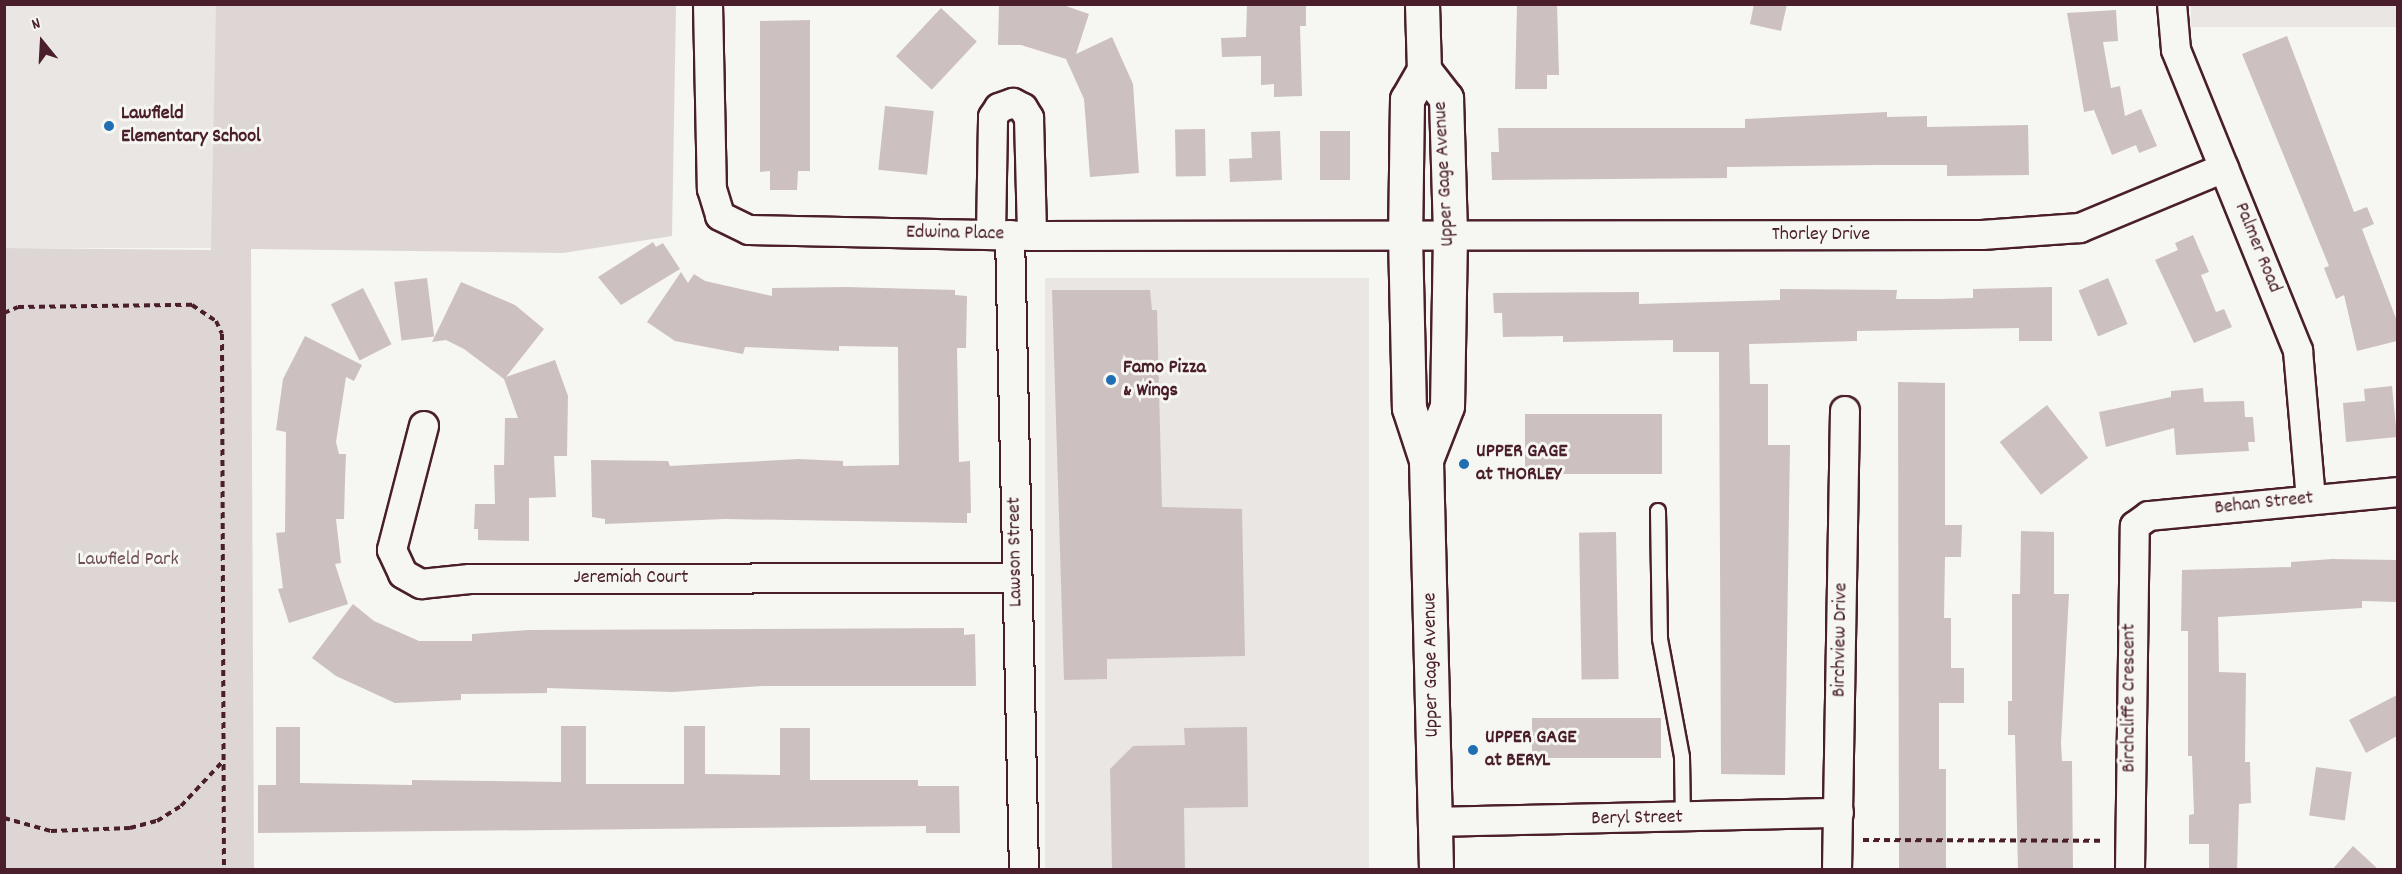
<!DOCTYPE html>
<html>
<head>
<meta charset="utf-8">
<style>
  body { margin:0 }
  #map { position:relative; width:2402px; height:874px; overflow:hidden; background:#f6f6f2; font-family:Dekko,sans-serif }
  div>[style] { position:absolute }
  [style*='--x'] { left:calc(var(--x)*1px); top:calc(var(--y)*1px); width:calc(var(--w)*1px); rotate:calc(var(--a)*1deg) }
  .built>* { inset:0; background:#e9e6e3; transform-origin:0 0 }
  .green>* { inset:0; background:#ddd6d5 }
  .building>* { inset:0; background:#ccc1c0; transform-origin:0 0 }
  .path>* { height:4px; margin-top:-2px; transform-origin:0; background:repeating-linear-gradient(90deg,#4a1f2b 0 6px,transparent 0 10.5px) }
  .roads { filter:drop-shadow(2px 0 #4a1f2b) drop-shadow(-2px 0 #4a1f2b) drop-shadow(0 2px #4a1f2b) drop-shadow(0 -2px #4a1f2b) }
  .lane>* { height:14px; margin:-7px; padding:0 7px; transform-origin:7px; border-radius:7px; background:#f6f6f2 }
  .street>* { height:28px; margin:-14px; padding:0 14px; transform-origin:14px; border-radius:14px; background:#f6f6f2 }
  .secondary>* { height:33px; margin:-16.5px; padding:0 16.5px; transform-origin:16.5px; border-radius:16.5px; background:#f6f6f2 }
  .dots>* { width:16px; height:16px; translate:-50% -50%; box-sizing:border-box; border:3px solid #f6f6f2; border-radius:50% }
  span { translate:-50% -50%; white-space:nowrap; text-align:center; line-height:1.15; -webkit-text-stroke:6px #f6f6f2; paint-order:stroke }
  .poi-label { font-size:20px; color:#4a1f2b; font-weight:700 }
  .left { translate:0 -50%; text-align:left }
  .street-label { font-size:20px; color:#4a1f2b }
  .park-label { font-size:20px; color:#6f4d56 }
  .frame { position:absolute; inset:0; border:6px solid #4a1f2b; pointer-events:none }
  .north { position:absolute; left:12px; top:12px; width:60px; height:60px; -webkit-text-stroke:4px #f6f6f2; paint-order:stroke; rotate:342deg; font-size:16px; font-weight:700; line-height:24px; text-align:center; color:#4a1f2b }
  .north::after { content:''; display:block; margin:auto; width:21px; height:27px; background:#4a1f2b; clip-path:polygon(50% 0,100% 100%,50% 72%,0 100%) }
</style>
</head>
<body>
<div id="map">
  <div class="built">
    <i style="left:5px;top:5px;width:211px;height:243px"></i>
    <i style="left:2191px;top:5px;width:206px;height:22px"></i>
    <i style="left:1369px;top:278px;width:591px;height:324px;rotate:90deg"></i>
  </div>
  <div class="green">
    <i style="clip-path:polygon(216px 5px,676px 5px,672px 236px,563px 253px,251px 249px,254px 869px,5px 869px,5px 248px,211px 250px)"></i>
  </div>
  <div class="building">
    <i style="clip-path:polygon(999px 4px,1060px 4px,1089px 14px,1076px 54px,1112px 37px,1133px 84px,1139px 173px,1090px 177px,1084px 99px,1066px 59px,1021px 45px,998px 45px)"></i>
    <i style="clip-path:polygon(1306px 4px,1306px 26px,1300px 26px,1302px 96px,1274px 97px,1274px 84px,1261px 85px,1261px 56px,1222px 57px,1221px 38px,1246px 37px,1247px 5px)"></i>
    <i style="clip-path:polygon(1517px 4px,1557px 4px,1559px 75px,1547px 75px,1547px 89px,1515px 89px)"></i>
    <i style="clip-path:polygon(1754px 4px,1787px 4px,1781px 31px,1750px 24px)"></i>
    <i style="left:941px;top:8px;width:49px;height:66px;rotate:43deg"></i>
    <i style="clip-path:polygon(2116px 10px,2118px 41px,2103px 42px,2111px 88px,2120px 86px,2125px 116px,2141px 109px,2157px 146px,2139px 153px,2136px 145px,2112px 155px,2094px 110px,2084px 112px,2067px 13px)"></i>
    <i style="clip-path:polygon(810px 20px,810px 171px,798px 171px,797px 190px,770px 190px,770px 171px,760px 172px,760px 21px)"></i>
    <i style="clip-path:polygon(2287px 36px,2354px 212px,2367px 207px,2374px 224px,2362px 229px,2397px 321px,2397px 341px,2357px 351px,2344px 295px,2336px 299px,2324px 268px,2329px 266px,2242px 54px)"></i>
    <i style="left:885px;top:106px;width:49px;height:64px;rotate:6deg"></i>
    <i style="clip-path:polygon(1887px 112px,1887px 117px,1927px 116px,1927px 127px,2028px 125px,2029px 175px,1947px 176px,1947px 165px,1878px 165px,1727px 167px,1727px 178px,1492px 180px,1491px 152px,1499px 152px,1498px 128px,1745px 128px,1745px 119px)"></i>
    <i style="left:1205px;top:129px;width:47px;height:30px;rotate:89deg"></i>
    <i style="clip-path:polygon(1280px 131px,1282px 180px,1230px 182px,1229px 159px,1252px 158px,1251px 132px)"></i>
    <i style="left:1320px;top:131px;width:30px;height:49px"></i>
    <i style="clip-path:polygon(2193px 235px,2209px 272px,2201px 275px,2216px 312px,2224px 309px,2232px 327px,2194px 343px,2155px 260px,2178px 250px,2175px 243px)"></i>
    <i style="clip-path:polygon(653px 242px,656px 247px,663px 243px,680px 269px,621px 305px,598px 277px)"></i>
    <i style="clip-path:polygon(681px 272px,688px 283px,694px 274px,705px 281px,772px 296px,772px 288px,846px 287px,955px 290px,955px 295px,967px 296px,966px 348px,957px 348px,959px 462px,970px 461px,971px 513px,967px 513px,967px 523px,725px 519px,605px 524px,605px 519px,592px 517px,591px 460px,668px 461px,670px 466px,799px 459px,843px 461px,843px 466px,899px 465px,898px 347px,839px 346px,839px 351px,745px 347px,743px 354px,675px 341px,647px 322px)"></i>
    <i style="left:427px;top:278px;width:59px;height:33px;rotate:83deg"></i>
    <i style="left:2108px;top:278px;width:50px;height:32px;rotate:67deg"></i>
    <i style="clip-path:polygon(461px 282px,515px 305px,544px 329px,506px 377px,555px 360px,568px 396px,567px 456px,554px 456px,556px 497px,529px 498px,529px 541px,478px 540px,478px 529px,474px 529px,475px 504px,495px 504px,494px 465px,504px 465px,505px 418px,518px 418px,504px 379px,464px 349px,446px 340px,432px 342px)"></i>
    <i style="clip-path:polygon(2052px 287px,2052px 341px,2019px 341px,2019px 328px,1857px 331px,1857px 341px,1749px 344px,1750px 384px,1768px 384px,1768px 445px,1790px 445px,1785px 775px,1721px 774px,1719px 352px,1673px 352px,1673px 340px,1563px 342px,1563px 336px,1503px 337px,1502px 313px,1494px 313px,1493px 293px,1639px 292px,1639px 304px,1780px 300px,1780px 289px,1897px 290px,1896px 299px,1940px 299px,1973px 298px,1973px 289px)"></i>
    <i style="left:363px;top:288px;width:63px;height:36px;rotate:63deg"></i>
    <i style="clip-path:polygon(1052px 290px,1150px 290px,1152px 310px,1157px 310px,1162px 507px,1242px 509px,1245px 656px,1107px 659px,1107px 679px,1064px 680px)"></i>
    <i style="clip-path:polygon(305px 336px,362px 365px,354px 381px,346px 377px,336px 442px,339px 454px,346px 454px,345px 480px,344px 519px,336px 519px,341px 563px,335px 564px,348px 604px,289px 623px,278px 589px,283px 588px,276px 533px,285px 532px,286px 432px,276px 430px,283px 379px)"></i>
    <i style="clip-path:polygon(1898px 382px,1945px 383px,1945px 525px,1962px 525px,1961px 557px,1945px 557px,1944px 618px,1951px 618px,1951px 668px,1964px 668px,1964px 703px,1939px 703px,1939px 769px,1946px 769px,1946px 870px,1899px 870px)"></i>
    <i style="clip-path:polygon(2392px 386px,2397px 437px,2346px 442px,2343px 403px,2365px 401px,2364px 389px)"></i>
    <i style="clip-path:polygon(2203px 388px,2204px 402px,2244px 401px,2245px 417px,2253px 417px,2255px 442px,2248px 442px,2249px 451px,2176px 455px,2174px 428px,2106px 447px,2099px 412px,2171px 397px,2171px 391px)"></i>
    <i style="left:2047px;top:405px;width:67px;height:60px;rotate:52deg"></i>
    <i style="left:1662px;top:414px;width:60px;height:137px;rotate:90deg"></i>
    <i style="clip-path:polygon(2021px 531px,2054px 532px,2054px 594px,2069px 594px,2061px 743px,2062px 761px,2072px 761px,2073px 870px,2018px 870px,2015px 735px,2008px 735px,2008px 701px,2012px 701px,2012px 594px,2020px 594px)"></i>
    <i style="left:1616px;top:532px;width:147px;height:37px;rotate:89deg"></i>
    <i style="clip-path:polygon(2332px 559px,2397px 560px,2397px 602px,2362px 601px,2362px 608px,2218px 617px,2219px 672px,2246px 673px,2245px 762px,2250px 762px,2251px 803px,2239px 804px,2237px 870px,2209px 870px,2209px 844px,2189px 844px,2189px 815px,2194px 814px,2192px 756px,2188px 756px,2188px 631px,2181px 631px,2182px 570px,2291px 567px,2291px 562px)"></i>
    <i style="clip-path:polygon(353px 604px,374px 621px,419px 641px,472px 641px,472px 634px,528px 630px,964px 628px,964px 635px,975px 634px,976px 686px,762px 686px,672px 692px,547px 688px,547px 693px,461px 694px,461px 700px,395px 703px,336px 676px,312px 658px)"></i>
    <i style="clip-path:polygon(2397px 695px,2397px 736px,2366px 753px,2349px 720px)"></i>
    <i style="left:1661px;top:718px;width:40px;height:129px;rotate:90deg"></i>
    <i style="clip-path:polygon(561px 726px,586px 726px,586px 784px,684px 784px,684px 726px,705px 726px,705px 774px,780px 775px,780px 728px,810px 728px,810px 780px,918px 780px,918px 786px,959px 786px,960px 833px,926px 833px,926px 826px,258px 833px,258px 785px,276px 785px,276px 727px,300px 727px,300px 783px,412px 785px,412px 780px,561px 782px)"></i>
    <i style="clip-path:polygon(1247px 727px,1248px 807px,1184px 808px,1185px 870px,1112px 870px,1110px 769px,1133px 746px,1185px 745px,1184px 728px)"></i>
    <i style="left:2316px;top:767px;width:36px;height:49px;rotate:8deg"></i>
    <i style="clip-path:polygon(2353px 846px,2379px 870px,2332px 870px)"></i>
  </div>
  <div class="path">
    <i style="--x:4;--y:313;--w:15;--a:-23"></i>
    <i style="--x:18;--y:307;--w:174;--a:-0.7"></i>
    <i style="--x:192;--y:305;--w:29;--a:34"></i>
    <i style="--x:216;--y:321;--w:14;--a:65"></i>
    <i style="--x:222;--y:334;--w:536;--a:89.79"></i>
    <i style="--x:4;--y:818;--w:49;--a:15.5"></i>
    <i style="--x:51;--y:831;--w:79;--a:-2.2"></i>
    <i style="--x:130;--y:828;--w:28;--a:-15"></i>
    <i style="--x:157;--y:821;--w:28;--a:-32"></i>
    <i style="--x:181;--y:806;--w:63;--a:-46.9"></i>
    <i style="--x:1863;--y:840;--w:241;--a:0.2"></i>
  </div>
  <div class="roads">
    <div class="lane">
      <i style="--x:1658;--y:511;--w:128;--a:89.1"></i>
      <i style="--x:1660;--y:639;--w:120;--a:79.4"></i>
      <i style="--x:1682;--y:757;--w:62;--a:89.1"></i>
    </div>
    <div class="street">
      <i style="--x:708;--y:4;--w:185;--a:88.8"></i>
      <i style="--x:712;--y:189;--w:28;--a:73"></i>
      <i style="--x:720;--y:216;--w:32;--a:26"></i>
      <i style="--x:749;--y:230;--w:283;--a:1.2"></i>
      <i style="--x:1032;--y:236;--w:950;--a:-0.06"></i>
      <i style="--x:1982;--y:235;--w:98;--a:-4.1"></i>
      <i style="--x:2080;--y:228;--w:156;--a:-22.6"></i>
      <i style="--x:2172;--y:4;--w:46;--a:85"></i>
      <i style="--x:2176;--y:50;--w:325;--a:67.9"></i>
      <i style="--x:2298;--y:351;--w:149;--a:85"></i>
      <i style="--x:991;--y:235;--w:118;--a:-89"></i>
      <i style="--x:993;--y:117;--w:11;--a:-56"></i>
      <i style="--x:999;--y:108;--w:15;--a:-20"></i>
      <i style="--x:1013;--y:103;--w:11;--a:27"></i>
      <i style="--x:1023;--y:108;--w:12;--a:59"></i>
      <i style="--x:1029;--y:118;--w:118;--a:88.5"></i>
      <i style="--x:1010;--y:235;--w:635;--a:88.74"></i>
      <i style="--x:424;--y:426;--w:128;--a:104.5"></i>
      <i style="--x:392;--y:550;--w:26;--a:65"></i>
      <i style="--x:403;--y:574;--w:21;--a:29"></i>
      <i style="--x:421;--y:584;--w:49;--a:-5.8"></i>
      <i style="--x:470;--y:579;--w:547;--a:-0.1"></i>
      <i style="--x:1435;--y:822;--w:404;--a:-1.3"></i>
      <i style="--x:1837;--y:870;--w:459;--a:-89"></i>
      <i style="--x:2130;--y:870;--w:344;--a:-89.2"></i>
      <i style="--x:2135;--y:526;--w:17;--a:-36"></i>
      <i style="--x:2149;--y:516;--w:250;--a:-5.5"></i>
    </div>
    <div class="secondary">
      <i style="--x:1422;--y:4;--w:66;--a:88.3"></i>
      <i style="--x:1424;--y:70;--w:34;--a:120"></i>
      <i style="--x:1407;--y:99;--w:136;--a:90.8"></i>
      <i style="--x:1405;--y:235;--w:173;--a:88.7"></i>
      <i style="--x:1409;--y:408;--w:55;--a:71.9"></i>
      <i style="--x:1426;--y:460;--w:410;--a:88.6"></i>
      <i style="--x:1424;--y:70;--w:36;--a:52"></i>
      <i style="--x:1446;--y:98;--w:137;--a:88.3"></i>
      <i style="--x:1450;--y:235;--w:171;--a:91"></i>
      <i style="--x:1447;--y:406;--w:58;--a:111.3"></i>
    </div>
  </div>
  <div class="dots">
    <i style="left:109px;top:126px;background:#1f6fb2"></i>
    <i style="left:1111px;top:380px;background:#1f6fb2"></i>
    <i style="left:1464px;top:464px;background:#1f6fb2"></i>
    <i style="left:1473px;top:750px;background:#1f6fb2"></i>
  </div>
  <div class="poi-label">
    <span class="left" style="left:121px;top:126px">Lawfield<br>Elementary School</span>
    <span class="left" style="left:1123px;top:380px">Famo Pizza<br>&amp; Wings</span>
    <span class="left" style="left:1476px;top:464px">UPPER GAGE<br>at THORLEY</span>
    <span class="left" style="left:1485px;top:750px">UPPER GAGE<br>at BERYL</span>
  </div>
  <div class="street-label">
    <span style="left:1445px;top:174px;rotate:-93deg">Upper Gage Avenue</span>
    <span style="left:955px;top:234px;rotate:1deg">Edwina Place</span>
    <span style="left:1821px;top:235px">Thorley Drive</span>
    <span style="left:2257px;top:248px;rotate:68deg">Palmer Road</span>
    <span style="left:2264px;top:504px;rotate:-6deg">Behan Street</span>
    <span style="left:1016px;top:552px;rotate:-91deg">Lawson Street</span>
    <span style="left:631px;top:578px">Jeremiah Court</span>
    <span style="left:1841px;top:640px;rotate:-89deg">Birchview Drive</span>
    <span style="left:1432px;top:665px;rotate:-91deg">Upper Gage Avenue</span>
    <span style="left:2130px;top:698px;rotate:-90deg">Birchcliffe Crescent</span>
    <span style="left:1637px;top:819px;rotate:-1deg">Beryl Street</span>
  </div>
  <div class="park-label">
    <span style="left:128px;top:560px">Lawfield Park</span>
  </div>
  <div class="frame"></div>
  <div class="north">N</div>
</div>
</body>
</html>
